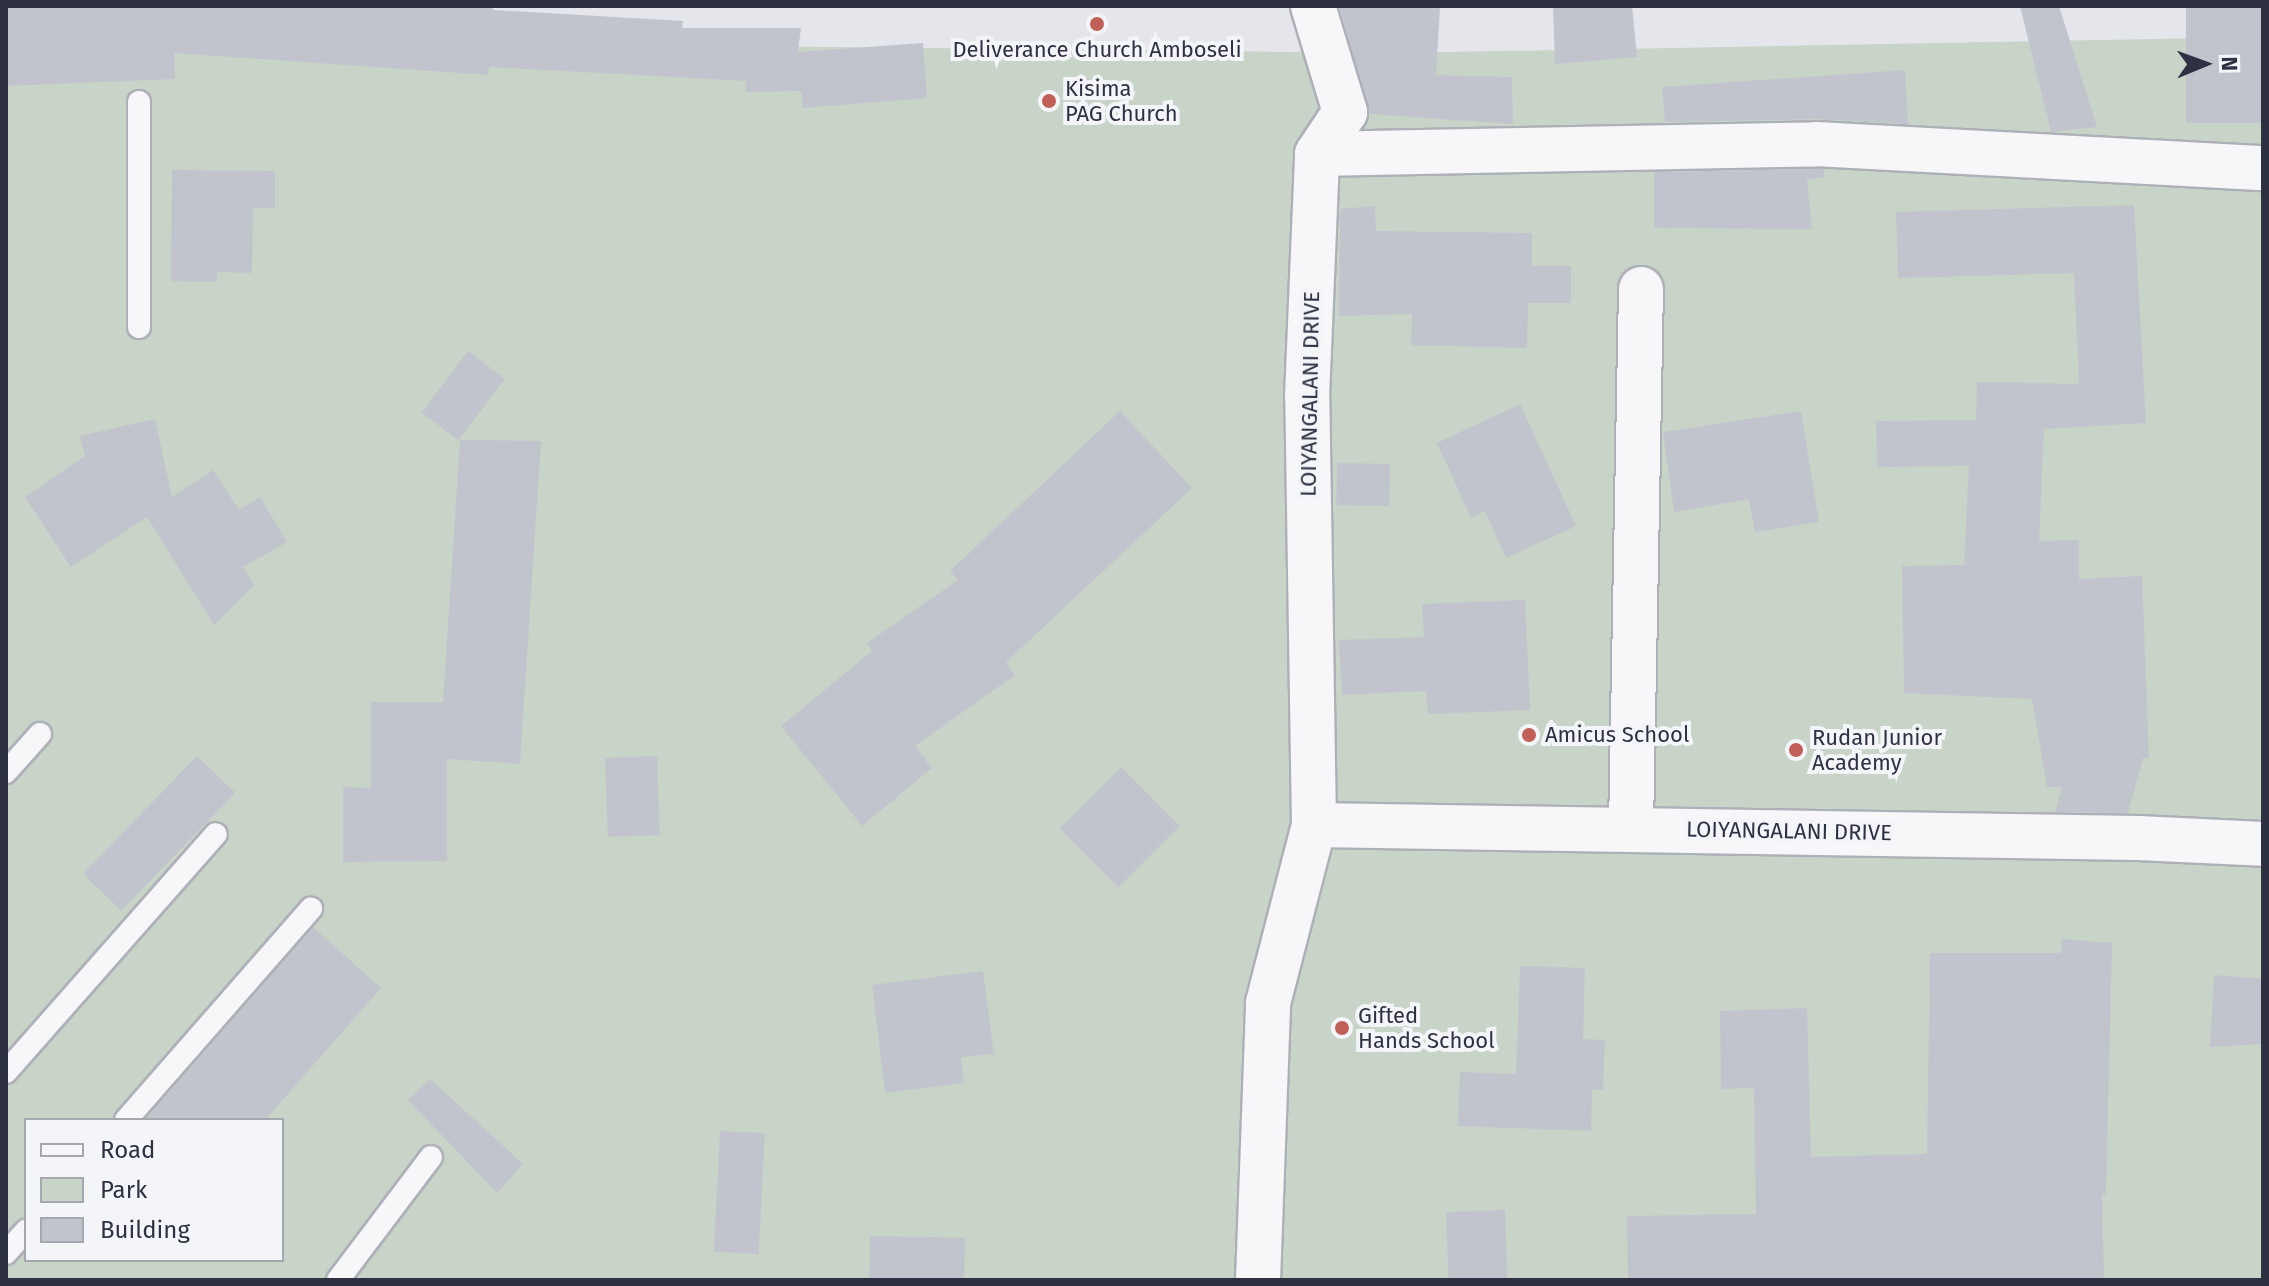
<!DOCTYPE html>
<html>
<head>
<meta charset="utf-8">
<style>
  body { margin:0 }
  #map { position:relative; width:2269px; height:1286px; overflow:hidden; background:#e5e6eb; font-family:"Fira Sans",sans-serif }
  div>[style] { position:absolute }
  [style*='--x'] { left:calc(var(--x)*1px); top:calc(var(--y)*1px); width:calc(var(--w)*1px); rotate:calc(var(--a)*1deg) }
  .green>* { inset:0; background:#c7d4c7 }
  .building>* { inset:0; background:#c2c4cd; transform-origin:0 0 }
  .roads { filter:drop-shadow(2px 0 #aeb0b8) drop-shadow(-2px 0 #aeb0b8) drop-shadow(0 2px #aeb0b8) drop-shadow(0 -2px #aeb0b8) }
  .lane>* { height:22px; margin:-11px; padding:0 11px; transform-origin:11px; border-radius:11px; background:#f7f7f9 }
  .street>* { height:44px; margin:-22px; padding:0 22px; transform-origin:22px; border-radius:22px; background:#f7f7f9 }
  .dots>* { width:22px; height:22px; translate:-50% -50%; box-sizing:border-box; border:4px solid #f4f5f8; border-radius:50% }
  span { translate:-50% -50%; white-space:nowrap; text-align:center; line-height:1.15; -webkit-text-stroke:8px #f4f5f8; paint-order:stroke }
  .poi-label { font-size:22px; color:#2e3142 }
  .left { translate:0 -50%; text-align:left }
  .street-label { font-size:22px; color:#2e3142 }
  .frame { position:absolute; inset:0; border:8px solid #2e3142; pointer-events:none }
  .legend { position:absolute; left:24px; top:1118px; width:260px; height:144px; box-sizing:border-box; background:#f4f5f8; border:2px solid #a5a7af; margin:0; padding:10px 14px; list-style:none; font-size:24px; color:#2e3142 }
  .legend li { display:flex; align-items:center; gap:16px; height:40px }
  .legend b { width:40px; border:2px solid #a5a7af }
  .north { position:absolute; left:2165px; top:24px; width:80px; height:80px; -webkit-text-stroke:6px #f4f5f8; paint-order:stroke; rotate:89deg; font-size:22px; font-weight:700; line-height:32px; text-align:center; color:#2e3142 }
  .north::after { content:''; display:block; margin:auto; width:28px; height:36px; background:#2e3142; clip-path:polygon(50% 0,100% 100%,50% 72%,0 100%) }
</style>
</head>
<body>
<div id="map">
  <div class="green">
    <i style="clip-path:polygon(evenodd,6px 25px,169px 40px,1396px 53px,2263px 37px,2263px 1280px,6px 1280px,6px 25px,26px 1120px,282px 1120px,282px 1260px,26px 1260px,26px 1120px)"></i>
  </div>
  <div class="building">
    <i style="clip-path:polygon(6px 6px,493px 6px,493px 10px,683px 21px,682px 28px,801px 28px,798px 52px,923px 43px,927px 98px,803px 108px,801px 91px,746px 92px,746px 81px,489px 67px,488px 75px,174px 53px,175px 79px,6px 86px)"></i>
    <i style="clip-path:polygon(1339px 6px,1440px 7px,1436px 75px,1512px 77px,1513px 124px,1370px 114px)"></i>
    <i style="clip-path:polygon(1553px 6px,1632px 6px,1637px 57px,1555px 64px)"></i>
    <i style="clip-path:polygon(2020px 6px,2059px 6px,2097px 127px,2051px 132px)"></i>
    <i style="left:2186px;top:6px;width:77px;height:117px"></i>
    <i style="clip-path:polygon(1905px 70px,1908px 124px,1816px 119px,1665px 122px,1662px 87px)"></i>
    <i style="clip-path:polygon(1816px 169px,1824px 169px,1824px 177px,1807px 180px,1812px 229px,1654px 228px,1654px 172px)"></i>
    <i style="clip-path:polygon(172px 170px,275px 171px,275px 208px,253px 208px,252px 273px,217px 272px,217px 282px,171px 281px)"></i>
    <i style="clip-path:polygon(2134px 205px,2146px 423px,2044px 429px,2039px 541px,2079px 540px,2079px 579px,2142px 576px,2149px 758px,2143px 758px,2128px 813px,2055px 812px,2062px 787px,2047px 787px,2032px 699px,1904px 693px,1902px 566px,1964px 565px,1969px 466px,1877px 467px,1876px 421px,1976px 420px,1977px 382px,2079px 384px,2074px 273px,1898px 278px,1896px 212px)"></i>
    <i style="clip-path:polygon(1375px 206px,1376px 231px,1532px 233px,1532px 266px,1571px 266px,1571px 303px,1528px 303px,1527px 348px,1411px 345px,1412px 314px,1339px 316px,1340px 209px)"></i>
    <i style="left:468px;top:351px;width:46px;height:77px;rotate:37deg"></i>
    <i style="clip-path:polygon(1520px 404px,1576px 526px,1506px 558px,1485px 511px,1471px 518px,1437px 443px)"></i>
    <i style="clip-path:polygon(1120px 411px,1192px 488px,1006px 662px,1015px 675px,915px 746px,932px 768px,862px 826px,781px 726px,872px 651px,867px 643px,958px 580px,950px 571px)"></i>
    <i style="clip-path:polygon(1801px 411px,1819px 522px,1755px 532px,1749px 499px,1674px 512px,1663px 432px)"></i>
    <i style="clip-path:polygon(155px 419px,172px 497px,213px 470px,239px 510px,260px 497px,287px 542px,243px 567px,254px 585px,214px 625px,147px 517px,71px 567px,25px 497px,85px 456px,80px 436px)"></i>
    <i style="clip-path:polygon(460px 440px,541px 441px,520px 764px,447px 759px,447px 861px,343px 862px,343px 787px,371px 788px,371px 702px,443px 702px)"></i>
    <i style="left:1337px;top:463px;width:53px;height:42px;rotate:1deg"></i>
    <i style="clip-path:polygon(1525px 600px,1530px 710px,1428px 714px,1426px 691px,1342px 695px,1339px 640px,1424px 637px,1422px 604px)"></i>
    <i style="left:197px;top:756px;width:53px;height:164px;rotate:44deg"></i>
    <i style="left:657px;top:756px;width:79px;height:52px;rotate:88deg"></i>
    <i style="left:1121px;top:767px;width:83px;height:87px;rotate:45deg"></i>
    <i style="clip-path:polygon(313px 927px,381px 988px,265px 1120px,145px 1120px)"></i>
    <i style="clip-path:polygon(2062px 939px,2112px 943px,2106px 1194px,2102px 1194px,2104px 1280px,1628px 1280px,1627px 1216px,1756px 1214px,1754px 1088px,1721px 1089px,1720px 1011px,1807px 1008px,1811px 1157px,1927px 1154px,1930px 953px,2061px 953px)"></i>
    <i style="clip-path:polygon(1520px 966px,1585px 968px,1583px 1039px,1605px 1040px,1603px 1090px,1592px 1090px,1591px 1131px,1458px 1126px,1460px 1072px,1516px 1074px)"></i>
    <i style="clip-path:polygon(983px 971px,994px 1054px,961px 1057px,964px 1083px,885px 1093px,872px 985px)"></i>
    <i style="clip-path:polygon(2214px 975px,2263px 979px,2263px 1044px,2210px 1047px)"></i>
    <i style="clip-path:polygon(430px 1079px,523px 1164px,497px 1193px,408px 1100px)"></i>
    <i style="left:720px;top:1131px;width:45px;height:121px;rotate:3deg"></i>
    <i style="left:1505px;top:1210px;width:70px;height:59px;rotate:88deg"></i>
    <i style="left:870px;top:1236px;width:95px;height:44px;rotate:1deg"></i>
  </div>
  <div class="roads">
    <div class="lane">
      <i style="--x:139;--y:102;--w:225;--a:90"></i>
      <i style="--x:6;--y:772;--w:51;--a:-48.2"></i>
      <i style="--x:6;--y:1072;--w:317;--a:-48.6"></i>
      <i style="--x:126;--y:1120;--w:281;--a:-48.8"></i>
      <i style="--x:6;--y:1253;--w:30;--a:-48"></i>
      <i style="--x:338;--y:1280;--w:154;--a:-52.9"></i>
    </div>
    <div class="street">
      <i style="--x:1313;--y:6;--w:111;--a:73.2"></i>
      <i style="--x:1345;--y:112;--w:50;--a:123.7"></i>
      <i style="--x:1317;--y:154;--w:499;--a:-1.1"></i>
      <i style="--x:1816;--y:144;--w:448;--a:3.1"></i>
      <i style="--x:1314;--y:825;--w:824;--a:0.9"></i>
      <i style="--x:2138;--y:838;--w:125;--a:2.7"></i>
      <i style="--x:1631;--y:828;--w:539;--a:-88.94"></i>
      <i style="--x:1258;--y:1280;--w:277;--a:-87.9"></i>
      <i style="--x:1268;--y:1003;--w:184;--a:-75.5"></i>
      <i style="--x:1314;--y:825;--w:428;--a:-90.9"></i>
      <i style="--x:1307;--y:397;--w:243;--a:-87.6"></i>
    </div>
  </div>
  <div class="dots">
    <i style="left:1097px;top:24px;background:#c15f59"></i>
    <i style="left:1049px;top:101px;background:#c15f59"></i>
    <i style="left:1529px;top:735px;background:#c15f59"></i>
    <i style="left:1796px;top:750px;background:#c15f59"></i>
    <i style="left:1342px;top:1028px;background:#c15f59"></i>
  </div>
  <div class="poi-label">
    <span style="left:1097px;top:50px">Deliverance Church Amboseli</span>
    <span class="left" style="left:1065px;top:101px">Kisima<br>PAG Church</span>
    <span class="left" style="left:1545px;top:735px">Amicus School</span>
    <span class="left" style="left:1812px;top:750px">Rudan Junior<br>Academy</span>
    <span class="left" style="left:1358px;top:1028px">Gifted<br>Hands School</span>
  </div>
  <div class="street-label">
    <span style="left:1310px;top:394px;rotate:-89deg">LOIYANGALANI DRIVE</span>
    <span style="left:1789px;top:831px;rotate:1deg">LOIYANGALANI DRIVE</span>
  </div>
  <div class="frame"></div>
  <ul class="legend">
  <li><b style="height:10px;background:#f7f7f9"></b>Road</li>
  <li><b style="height:22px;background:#c7d4c7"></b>Park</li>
  <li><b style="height:22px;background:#c2c4cd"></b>Building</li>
  </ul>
  <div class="north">N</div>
</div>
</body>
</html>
